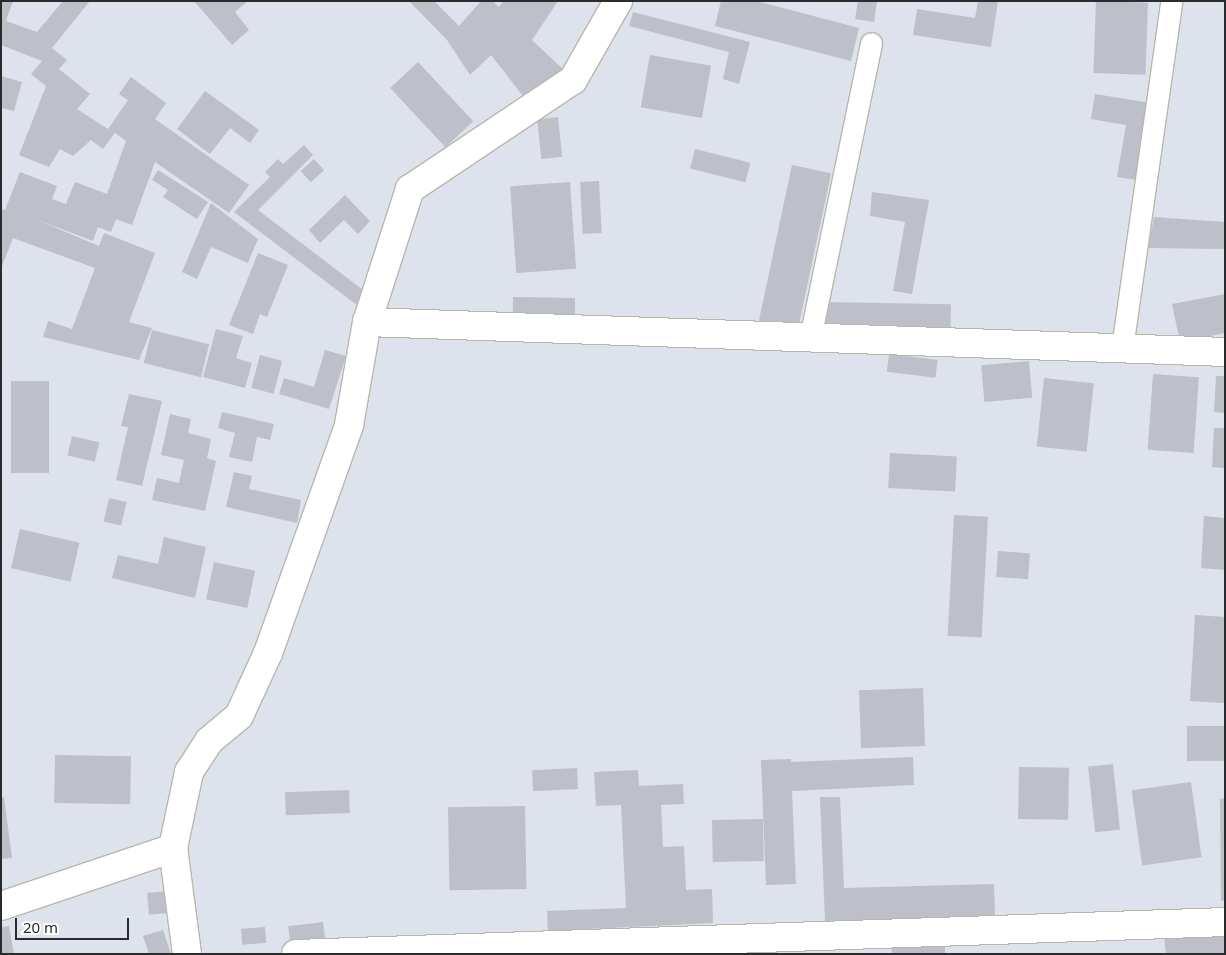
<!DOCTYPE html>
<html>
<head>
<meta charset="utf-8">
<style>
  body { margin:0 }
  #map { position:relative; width:1226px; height:955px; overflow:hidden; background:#dee2ed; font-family:"Noto Sans",sans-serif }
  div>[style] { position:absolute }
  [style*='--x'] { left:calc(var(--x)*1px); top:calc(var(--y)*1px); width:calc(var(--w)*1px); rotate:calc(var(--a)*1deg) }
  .building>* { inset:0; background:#bdbfc9; transform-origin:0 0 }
  .roads { filter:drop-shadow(1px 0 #b8b7ab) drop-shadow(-1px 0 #b8b7ab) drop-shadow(0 1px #b8b7ab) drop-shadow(0 -1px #b8b7ab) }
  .service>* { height:21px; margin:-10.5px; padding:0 10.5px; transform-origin:10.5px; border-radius:10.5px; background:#fff }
  .minor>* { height:28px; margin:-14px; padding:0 14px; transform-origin:14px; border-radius:14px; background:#fff }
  span { translate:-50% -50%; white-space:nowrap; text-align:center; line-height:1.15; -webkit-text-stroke:4.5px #fff; paint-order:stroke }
  .frame { position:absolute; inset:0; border:2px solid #2b2b2b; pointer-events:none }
  .scale { position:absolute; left:15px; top:918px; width:114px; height:22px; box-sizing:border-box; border:2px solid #2b2b2b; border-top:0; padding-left:6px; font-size:15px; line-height:18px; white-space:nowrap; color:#2b2b2b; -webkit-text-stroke:4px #fff; paint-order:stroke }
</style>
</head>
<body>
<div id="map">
  <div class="building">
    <i style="clip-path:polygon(1px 1px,13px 1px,6px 21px,37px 32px,63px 1px,90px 1px,52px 48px,67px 60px,59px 69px,90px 94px,77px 109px,108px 129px,128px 100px,119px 94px,131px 77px,166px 103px,155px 119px,249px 185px,229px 213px,155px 162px,132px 225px,116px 219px,111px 232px,98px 227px,93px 241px,35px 219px,99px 246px,104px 233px,155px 253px,129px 322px,152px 328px,139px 360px,43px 337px,48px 321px,72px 329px,95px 268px,13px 238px,1px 269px,1px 209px,5px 210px,20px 172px,57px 186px,52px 199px,66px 204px,75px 182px,107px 194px,126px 141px,115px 133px,103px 149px,91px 140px,73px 156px,60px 149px,49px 167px,19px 155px,46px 86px,31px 74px,42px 61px,1px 45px)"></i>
    <i style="clip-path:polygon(194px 1px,248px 1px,235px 12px,249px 30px,232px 45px)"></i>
    <i style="clip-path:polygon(409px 1px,434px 1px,459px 26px,481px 1px,493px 1px,499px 7px,503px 1px,558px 1px,532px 40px,566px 72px,523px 96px,491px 55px,470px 75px,447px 40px)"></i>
    <i style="clip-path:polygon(721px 1px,756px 1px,859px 28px,851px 61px,715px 26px)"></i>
    <i style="clip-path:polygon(858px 1px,877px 1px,874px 22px,855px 19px)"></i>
    <i style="clip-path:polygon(978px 1px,998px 1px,991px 47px,913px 35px,917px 9px,975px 18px)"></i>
    <i style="left:1096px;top:1px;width:52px;height:72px;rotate:2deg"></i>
    <i style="clip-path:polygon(633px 12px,750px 42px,739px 84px,723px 79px,729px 52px,629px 26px)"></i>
    <i style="left:650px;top:55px;width:62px;height:53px;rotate:10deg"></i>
    <i style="left:418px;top:62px;width:81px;height:38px;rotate:47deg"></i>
    <i style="clip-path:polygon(1px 76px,22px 82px,14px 111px,1px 108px)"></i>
    <i style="clip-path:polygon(205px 91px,259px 130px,250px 143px,230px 128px,210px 154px,177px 129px)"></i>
    <i style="clip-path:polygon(1095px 94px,1151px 103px,1137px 180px,1117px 177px,1126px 125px,1091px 119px)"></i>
    <i style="left:558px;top:117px;width:40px;height:21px;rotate:84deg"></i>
    <i style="clip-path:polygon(304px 145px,313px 155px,258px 210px,371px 296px,362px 309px,234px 212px,270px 177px,265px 172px,278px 159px,283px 164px)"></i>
    <i style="left:695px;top:149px;width:57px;height:20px;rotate:14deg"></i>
    <i style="left:314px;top:159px;width:15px;height:18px;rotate:48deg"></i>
    <i style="left:792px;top:165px;width:40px;height:159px;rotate:12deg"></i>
    <i style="clip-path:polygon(158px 170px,208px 202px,197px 219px,163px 197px,168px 190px,152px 180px)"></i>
    <i style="left:599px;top:181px;width:52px;height:19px;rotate:87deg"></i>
    <i style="left:570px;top:182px;width:87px;height:60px;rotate:86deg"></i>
    <i style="clip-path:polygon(872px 192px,929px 200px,912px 294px,893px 291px,905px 222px,870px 216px)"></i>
    <i style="clip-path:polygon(345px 195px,370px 221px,358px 234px,344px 220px,320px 243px,309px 230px)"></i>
    <i style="clip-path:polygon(211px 203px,258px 239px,248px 263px,211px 247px,197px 279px,182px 272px)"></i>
    <i style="clip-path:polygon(1154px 217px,1225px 222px,1225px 249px,1148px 248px)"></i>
    <i style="clip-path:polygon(258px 253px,288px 265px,267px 317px,260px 314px,253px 334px,229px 325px)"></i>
    <i style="clip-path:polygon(1225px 294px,1225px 333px,1180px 342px,1172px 304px)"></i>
    <i style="left:513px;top:297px;width:62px;height:20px;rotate:1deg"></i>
    <i style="left:822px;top:302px;width:129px;height:29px;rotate:1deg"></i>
    <i style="clip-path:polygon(216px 329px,243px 336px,236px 358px,252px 363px,245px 388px,203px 377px)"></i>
    <i style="left:152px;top:330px;width:59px;height:34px;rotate:14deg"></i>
    <i style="clip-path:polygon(325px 350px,346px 356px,329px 409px,279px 394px,284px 378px,314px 387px)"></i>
    <i style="left:889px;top:354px;width:49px;height:18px;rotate:7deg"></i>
    <i style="left:260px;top:355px;width:23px;height:34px;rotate:15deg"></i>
    <i style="left:1029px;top:361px;width:37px;height:48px;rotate:85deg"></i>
    <i style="left:1153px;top:374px;width:46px;height:76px;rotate:4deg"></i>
    <i style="clip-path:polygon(1216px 376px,1225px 376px,1225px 413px,1214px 412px)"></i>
    <i style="left:1044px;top:378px;width:50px;height:69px;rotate:6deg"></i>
    <i style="left:11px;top:381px;width:38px;height:92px"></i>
    <i style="clip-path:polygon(129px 394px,162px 401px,142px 486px,116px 480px,128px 427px,121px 426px)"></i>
    <i style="clip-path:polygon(222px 412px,274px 424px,270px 440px,257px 437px,252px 462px,229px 457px,235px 433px,218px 428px)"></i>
    <i style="clip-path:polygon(170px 414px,191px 419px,188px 433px,211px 439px,207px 458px,216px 461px,205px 511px,152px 500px,157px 478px,179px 483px,184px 460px,161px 455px)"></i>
    <i style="clip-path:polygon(1214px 428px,1225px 428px,1225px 468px,1212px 467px)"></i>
    <i style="left:72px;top:436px;width:28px;height:20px;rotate:13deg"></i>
    <i style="left:890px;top:453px;width:67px;height:35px;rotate:3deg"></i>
    <i style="clip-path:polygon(234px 472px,252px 476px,249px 489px,301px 500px,297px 523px,226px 507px)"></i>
    <i style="left:109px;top:498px;width:18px;height:24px;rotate:13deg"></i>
    <i style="left:954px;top:515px;width:34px;height:121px;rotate:3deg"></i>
    <i style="clip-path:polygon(1204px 516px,1225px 518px,1225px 570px,1201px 568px)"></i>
    <i style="left:20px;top:529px;width:61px;height:40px;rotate:13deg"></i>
    <i style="clip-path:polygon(164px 537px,206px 547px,195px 598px,112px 578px,118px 555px,158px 564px)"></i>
    <i style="left:998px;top:551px;width:32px;height:26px;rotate:4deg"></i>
    <i style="left:214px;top:562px;width:42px;height:38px;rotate:12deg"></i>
    <i style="clip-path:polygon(1195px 615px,1225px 617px,1225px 703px,1190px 701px)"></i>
    <i style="left:923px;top:688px;width:58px;height:64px;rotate:88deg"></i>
    <i style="left:1187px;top:726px;width:38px;height:35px"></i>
    <i style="left:55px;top:755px;width:76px;height:48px;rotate:1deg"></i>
    <i style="clip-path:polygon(913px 757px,914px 785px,792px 791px,796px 884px,766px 885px,761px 760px,791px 759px,791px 762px)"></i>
    <i style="left:1113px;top:764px;width:66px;height:25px;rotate:84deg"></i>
    <i style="left:1019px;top:767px;width:50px;height:52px;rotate:1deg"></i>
    <i style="left:577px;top:768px;width:21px;height:45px;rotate:87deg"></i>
    <i style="clip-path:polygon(638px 770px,639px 786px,683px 784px,684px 804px,661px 805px,663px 847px,684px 846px,686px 890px,712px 889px,713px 923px,548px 931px,547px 911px,626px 908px,621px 805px,596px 806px,594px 772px)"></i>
    <i style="left:1191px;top:782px;width:76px;height:60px;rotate:82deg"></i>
    <i style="left:349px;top:790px;width:23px;height:64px;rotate:88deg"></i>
    <i style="clip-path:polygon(4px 797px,12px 858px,1px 859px,1px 798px)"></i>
    <i style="clip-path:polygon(820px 797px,840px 797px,844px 888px,994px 884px,995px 916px,825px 921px)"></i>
    <i style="clip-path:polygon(1225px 798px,1225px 900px,1221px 901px,1220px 799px)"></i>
    <i style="left:525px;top:806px;width:83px;height:77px;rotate:89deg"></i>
    <i style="left:763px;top:819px;width:42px;height:51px;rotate:89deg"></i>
    <i style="left:169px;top:891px;width:22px;height:22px;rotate:85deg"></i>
    <i style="left:323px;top:922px;width:17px;height:35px;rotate:83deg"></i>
    <i style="clip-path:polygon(9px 926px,14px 954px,1px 954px,1px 927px)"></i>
    <i style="left:265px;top:927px;width:16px;height:24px;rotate:86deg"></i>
    <i style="clip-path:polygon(163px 930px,171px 954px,149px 954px,143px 936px)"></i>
    <i style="clip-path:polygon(1225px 932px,1225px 954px,1166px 954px,1164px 937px)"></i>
    <i style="clip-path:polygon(945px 945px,945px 954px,892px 954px,891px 947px)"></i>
  </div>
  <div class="roads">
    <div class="service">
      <i style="--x:810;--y:338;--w:301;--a:-78.3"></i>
      <i style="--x:1122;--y:348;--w:349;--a:-81.9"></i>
    </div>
    <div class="minor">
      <i style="--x:367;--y:322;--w:859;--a:2"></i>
      <i style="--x:1;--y:906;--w:182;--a:-18.6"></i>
      <i style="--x:187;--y:954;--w:107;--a:-97.5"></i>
      <i style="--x:173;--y:848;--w:78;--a:-78.1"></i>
      <i style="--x:189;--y:772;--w:37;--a:-57"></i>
      <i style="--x:209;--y:741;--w:39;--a:-40"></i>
      <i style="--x:239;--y:716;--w:69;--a:-65.3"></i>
      <i style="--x:268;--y:653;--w:242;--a:-70.4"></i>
      <i style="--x:349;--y:425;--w:105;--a:-80.1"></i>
      <i style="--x:367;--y:322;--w:140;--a:-72.1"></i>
      <i style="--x:410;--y:189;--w:196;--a:-33.8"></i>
      <i style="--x:573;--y:80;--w:91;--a:-60.3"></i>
      <i style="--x:296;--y:954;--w:930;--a:-1.97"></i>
    </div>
  </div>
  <div class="frame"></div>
  <div class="scale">20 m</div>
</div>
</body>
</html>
